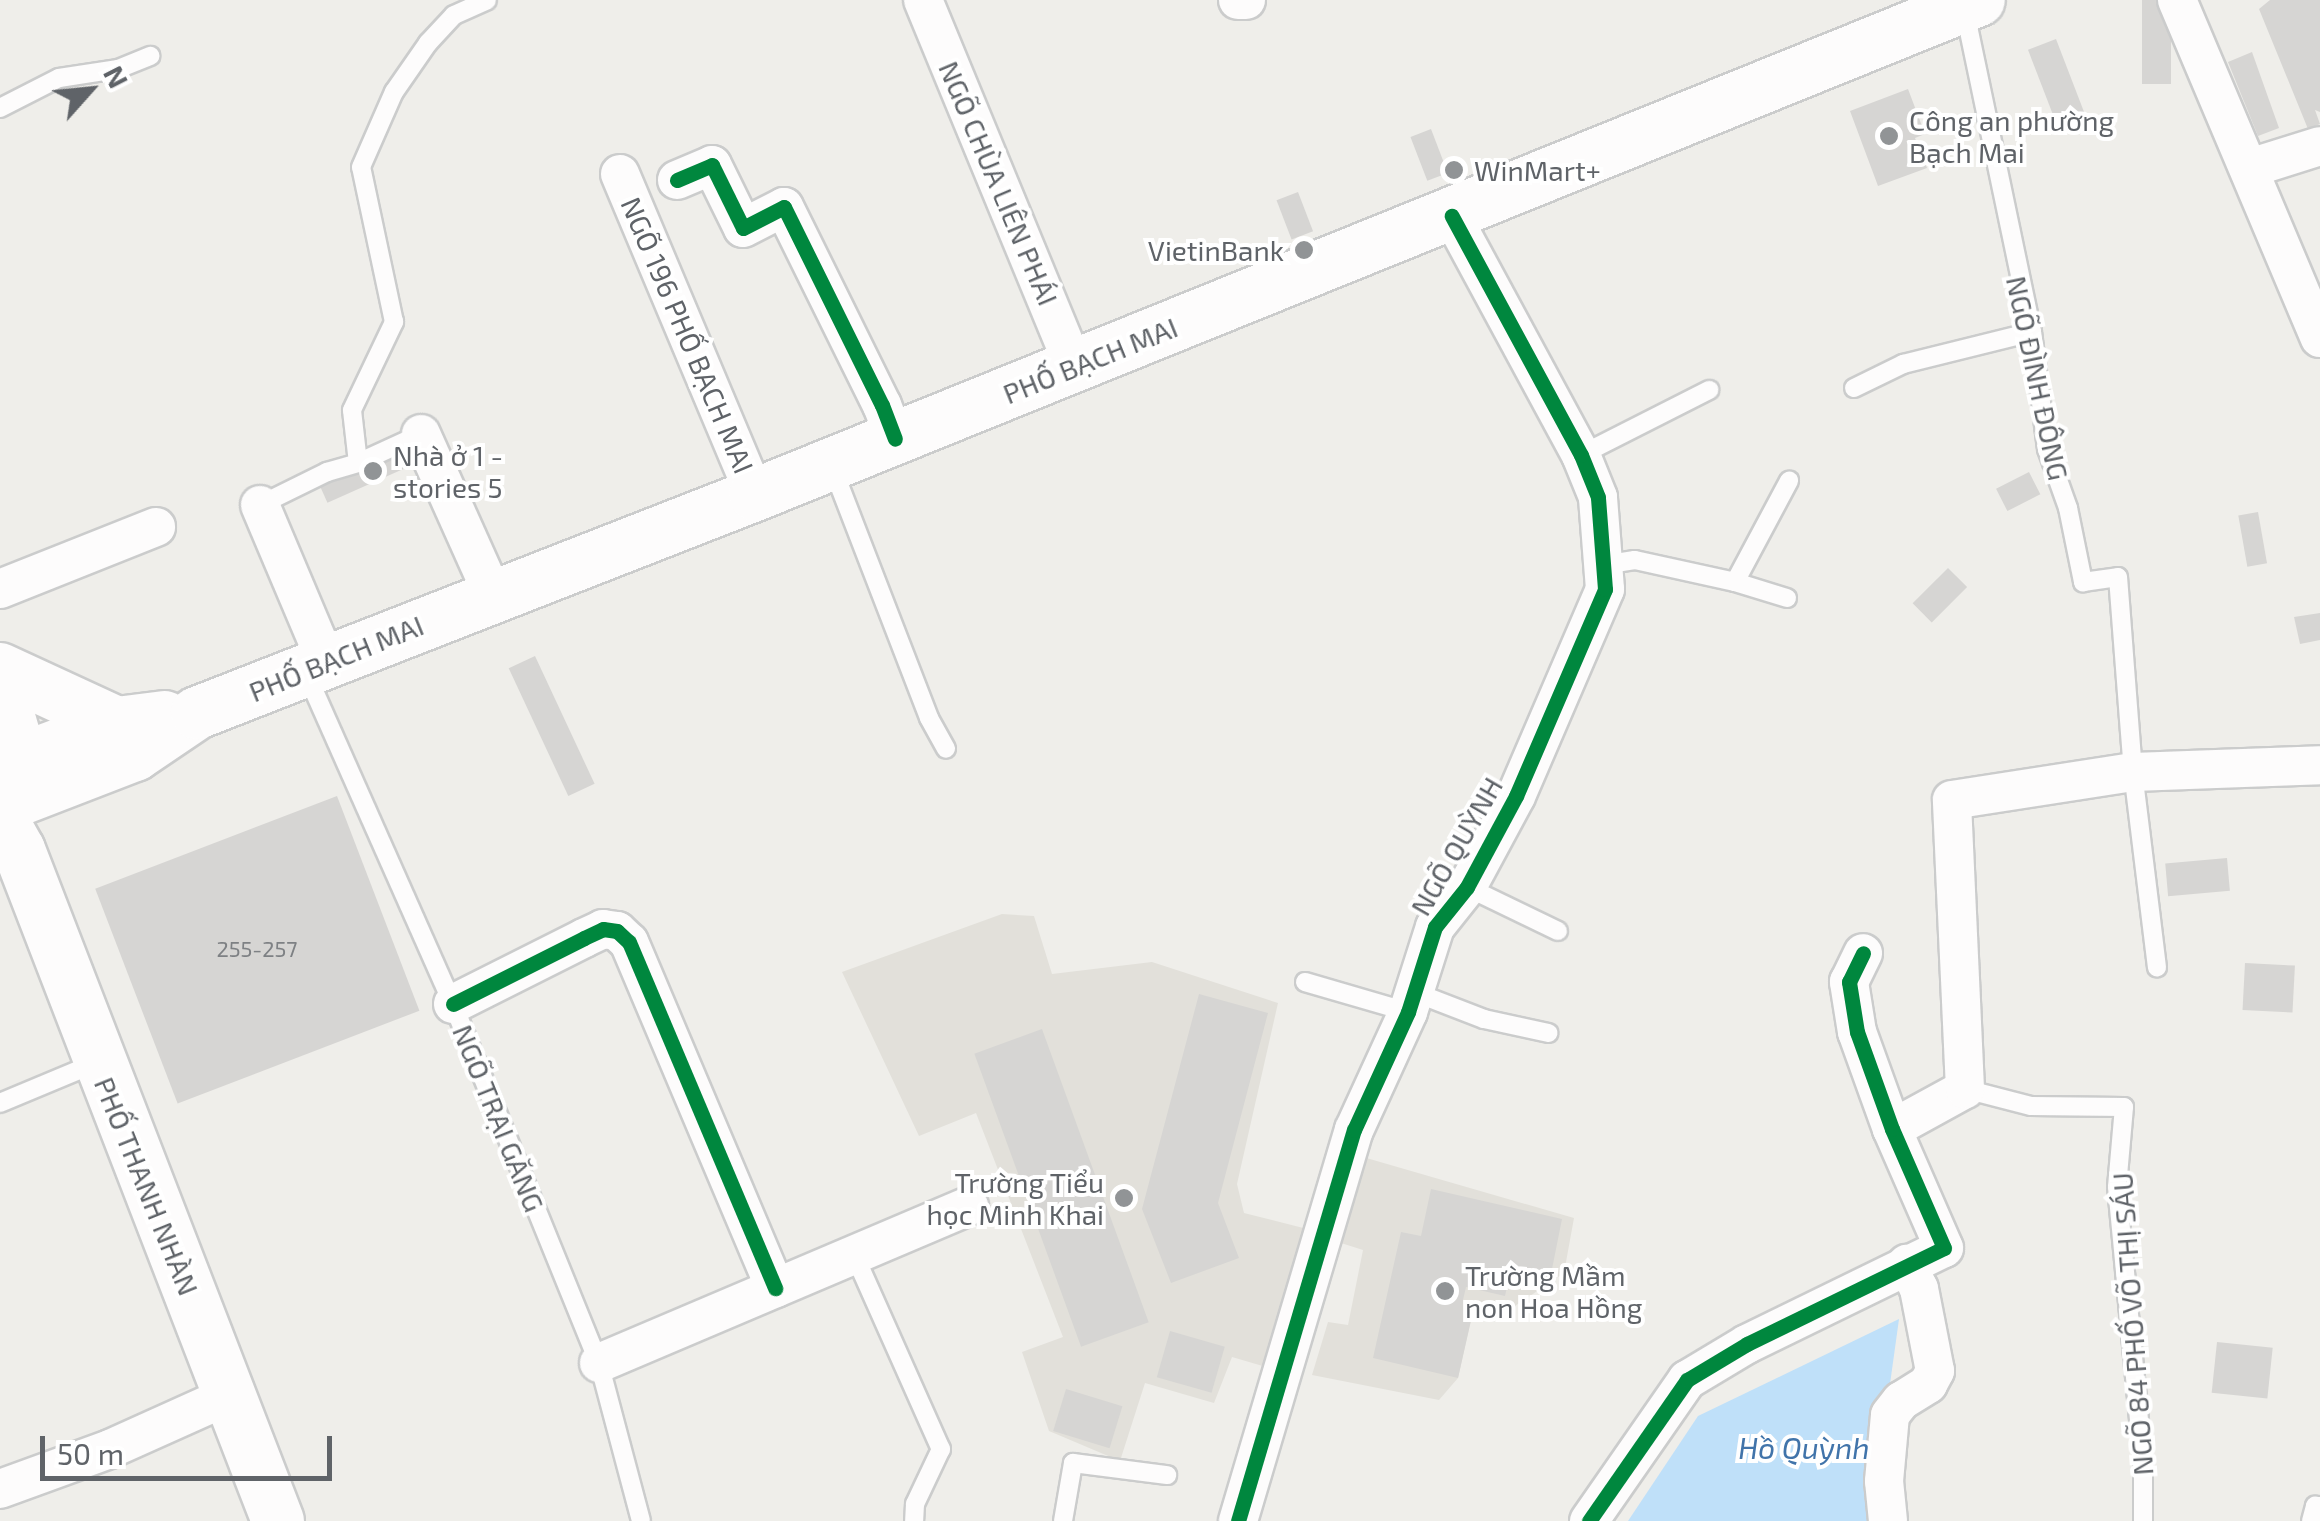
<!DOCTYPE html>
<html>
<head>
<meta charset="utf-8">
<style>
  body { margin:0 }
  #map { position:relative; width:2320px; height:1521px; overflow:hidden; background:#efeeea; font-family:"Exo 2",sans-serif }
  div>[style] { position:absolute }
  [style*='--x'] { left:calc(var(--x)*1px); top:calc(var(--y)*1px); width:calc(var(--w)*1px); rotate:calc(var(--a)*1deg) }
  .education>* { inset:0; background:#e2e0da }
  .water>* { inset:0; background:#bfe0f9 }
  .building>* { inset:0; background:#d6d5d3; transform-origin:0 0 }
  .roads { filter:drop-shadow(2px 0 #cbcccc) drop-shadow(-2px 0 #cbcccc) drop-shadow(0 2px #cbcccc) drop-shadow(0 -2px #cbcccc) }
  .service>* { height:18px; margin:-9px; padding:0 9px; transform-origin:9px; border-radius:9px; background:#fdfcfc }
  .minor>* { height:38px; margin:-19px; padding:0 19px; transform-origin:19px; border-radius:19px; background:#fdfcfc }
  .secondary>* { height:52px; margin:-26px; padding:0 26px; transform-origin:26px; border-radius:26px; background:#fdfcfc }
  .cycleway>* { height:15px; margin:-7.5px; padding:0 7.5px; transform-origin:7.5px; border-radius:7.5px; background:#00873e }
  .dots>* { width:28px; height:28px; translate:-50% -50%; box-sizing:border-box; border:5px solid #fff; border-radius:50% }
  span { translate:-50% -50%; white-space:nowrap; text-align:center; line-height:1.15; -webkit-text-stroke:8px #fff; paint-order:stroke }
  .number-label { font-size:22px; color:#7e8184 }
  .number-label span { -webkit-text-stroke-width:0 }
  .poi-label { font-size:28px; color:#5f6368 }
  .left { translate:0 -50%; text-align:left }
  .right { translate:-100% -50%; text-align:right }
  .street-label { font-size:28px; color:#5f6368 }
  .water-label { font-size:30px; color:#4174aa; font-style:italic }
  .north { position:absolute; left:40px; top:40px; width:100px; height:100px; -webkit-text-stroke:8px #fff; paint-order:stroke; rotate:63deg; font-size:28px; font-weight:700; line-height:40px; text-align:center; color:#5f6368 }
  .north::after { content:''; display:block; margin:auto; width:35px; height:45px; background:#5f6368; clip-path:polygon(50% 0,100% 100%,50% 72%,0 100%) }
  .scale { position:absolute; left:40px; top:1436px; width:292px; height:45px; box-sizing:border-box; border:5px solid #5f6368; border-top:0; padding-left:12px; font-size:30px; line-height:35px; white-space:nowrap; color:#5f6368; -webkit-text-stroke:8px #fff; paint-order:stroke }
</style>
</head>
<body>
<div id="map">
  <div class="education">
    <i style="clip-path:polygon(1002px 914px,1034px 916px,1052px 974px,1152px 962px,1278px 1003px,1237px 1184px,1244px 1213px,1315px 1231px,1276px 1370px,1232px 1357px,1214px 1403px,1145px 1383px,1120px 1461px,1049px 1431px,1022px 1352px,1063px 1337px,976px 1113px,919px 1136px,842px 972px)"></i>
    <i style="clip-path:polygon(1356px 1155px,1574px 1218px,1564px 1273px,1503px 1314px,1473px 1310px,1458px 1378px,1439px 1400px,1312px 1375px,1328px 1322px,1348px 1325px,1363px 1250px,1341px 1243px)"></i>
  </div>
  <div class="water">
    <i style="clip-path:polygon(1899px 1319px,1871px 1521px,1628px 1521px,1698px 1416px)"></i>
  </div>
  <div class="building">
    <i style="left:2142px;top:0;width:29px;height:84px"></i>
    <i style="clip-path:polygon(2270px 0,2320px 0,2320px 112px,2315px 110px,2320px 124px,2308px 129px,2259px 9px)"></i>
    <i style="left:2056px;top:39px;width:81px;height:30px;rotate:69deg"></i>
    <i style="clip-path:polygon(2252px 52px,2279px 128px,2258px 136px,2228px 62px)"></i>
    <i style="clip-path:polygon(1908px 89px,1925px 134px,1915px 138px,1927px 168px,1878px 186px,1850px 111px)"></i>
    <i style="left:1431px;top:129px;width:47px;height:22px;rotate:69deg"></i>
    <i style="left:1298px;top:192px;width:42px;height:23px;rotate:69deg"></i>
    <i style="left:419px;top:438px;width:22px;height:110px;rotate:66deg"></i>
    <i style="left:2029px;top:472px;width:25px;height:37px;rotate:63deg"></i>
    <i style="left:2258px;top:512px;width:52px;height:20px;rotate:80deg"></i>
    <i style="left:1948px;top:568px;width:27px;height:50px;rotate:45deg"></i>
    <i style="clip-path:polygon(2320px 613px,2320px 640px,2300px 644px,2294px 617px)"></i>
    <i style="left:535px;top:656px;width:141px;height:29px;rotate:65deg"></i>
    <i style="left:337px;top:796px;width:230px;height:259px;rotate:69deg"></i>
    <i style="left:2227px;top:858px;width:33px;height:62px;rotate:85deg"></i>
    <i style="left:2245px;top:963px;width:50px;height:47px;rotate:3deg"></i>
    <i style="clip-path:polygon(1199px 994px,1268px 1013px,1218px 1203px,1239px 1258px,1171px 1283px,1142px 1209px)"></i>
    <i style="left:1042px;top:1029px;width:312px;height:72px;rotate:70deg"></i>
    <i style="clip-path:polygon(1431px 1189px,1562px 1219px,1551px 1274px,1536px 1284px,1509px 1278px,1505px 1296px,1466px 1287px,1463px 1300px,1475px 1303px,1458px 1378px,1373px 1358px,1401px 1232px,1421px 1236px)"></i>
    <i style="left:1170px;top:1331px;width:57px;height:48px;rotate:16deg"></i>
    <i style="left:2217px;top:1342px;width:56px;height:51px;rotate:6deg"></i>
    <i style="left:1066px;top:1389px;width:59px;height:44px;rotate:17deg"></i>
  </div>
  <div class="roads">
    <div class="service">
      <i style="--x:1965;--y:12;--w:327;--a:78.2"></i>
      <i style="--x:2032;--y:332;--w:118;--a:82.7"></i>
      <i style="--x:2047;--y:449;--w:63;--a:70.4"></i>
      <i style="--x:2068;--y:508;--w:76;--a:78.5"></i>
      <i style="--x:2083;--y:582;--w:35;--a:-8"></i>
      <i style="--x:2118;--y:577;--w:196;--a:85.6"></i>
      <i style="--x:2133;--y:772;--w:197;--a:83"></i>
      <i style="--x:0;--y:108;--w:66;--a:-27"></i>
      <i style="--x:59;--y:78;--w:60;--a:-8.7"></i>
      <i style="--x:118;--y:69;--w:35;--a:-22"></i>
      <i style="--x:1854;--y:388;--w:55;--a:-26.1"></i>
      <i style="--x:1903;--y:364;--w:133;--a:-13.9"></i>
      <i style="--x:1581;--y:455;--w:144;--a:-26.9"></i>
      <i style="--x:358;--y:463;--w:69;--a:-24.7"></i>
      <i style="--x:833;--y:469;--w:267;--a:68.9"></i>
      <i style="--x:929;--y:718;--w:35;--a:61"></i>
      <i style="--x:260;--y:505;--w:75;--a:-26.2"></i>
      <i style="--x:327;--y:472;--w:32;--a:-16"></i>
      <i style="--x:358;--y:463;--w:53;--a:-96.5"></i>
      <i style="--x:352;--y:410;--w:98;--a:-64.5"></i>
      <i style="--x:394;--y:322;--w:158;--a:-102"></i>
      <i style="--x:361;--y:167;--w:82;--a:-66.3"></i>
      <i style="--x:394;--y:92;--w:60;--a:-55.2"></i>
      <i style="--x:428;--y:43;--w:38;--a:-47"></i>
      <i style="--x:454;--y:15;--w:36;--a:-24"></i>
      <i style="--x:1603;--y:565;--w:32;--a:-9"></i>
      <i style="--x:1635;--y:560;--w:102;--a:12.4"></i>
      <i style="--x:1787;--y:598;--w:54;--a:-162.9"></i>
      <i style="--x:1735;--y:582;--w:115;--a:-61.9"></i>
      <i style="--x:307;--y:675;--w:360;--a:66.1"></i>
      <i style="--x:453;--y:1004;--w:388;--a:67.9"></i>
      <i style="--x:599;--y:1363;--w:163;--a:75.1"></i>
      <i style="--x:1467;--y:887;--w:101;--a:25.8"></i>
      <i style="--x:1305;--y:982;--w:107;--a:16.2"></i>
      <i style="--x:1414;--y:992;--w:75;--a:21.1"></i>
      <i style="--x:1484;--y:1019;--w:66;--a:12.2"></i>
      <i style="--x:1965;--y:1089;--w:68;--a:14.4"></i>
      <i style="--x:2031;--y:1106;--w:93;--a:0.6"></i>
      <i style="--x:2124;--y:1107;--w:80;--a:95"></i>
      <i style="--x:2117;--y:1187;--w:275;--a:84.6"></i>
      <i style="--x:2143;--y:1461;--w:60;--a:90"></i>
      <i style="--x:0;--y:1103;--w:106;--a:-22.7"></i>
      <i style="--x:854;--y:1254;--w:214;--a:66"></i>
      <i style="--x:941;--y:1449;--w:61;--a:115.3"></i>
      <i style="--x:915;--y:1504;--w:17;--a:93"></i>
      <i style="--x:1063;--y:1521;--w:59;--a:-80.2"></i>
      <i style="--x:1073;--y:1463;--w:95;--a:7.3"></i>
      <i style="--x:2311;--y:1521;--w:16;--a:-75"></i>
      <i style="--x:2315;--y:1506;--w:5;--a:0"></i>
    </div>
    <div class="minor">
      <i style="--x:923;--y:0;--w:396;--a:67.6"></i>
      <i style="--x:1238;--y:0;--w:8;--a:0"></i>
      <i style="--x:2177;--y:0;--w:367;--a:67.1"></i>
      <i style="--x:2250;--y:168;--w:73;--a:-17.4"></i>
      <i style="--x:620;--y:174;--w:348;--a:67.2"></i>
      <i style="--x:677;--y:180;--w:38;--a:-23"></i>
      <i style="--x:712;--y:165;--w:70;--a:63.8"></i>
      <i style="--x:743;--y:228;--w:46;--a:-27.1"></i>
      <i style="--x:784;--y:207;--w:221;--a:63.7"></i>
      <i style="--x:882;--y:405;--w:36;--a:69"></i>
      <i style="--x:421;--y:434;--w:176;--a:65.9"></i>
      <i style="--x:260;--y:505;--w:169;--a:67.1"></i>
      <i style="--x:0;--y:589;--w:168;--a:-21.7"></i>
      <i style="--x:453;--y:1004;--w:147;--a:-26.7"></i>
      <i style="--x:584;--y:938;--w:21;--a:-25"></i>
      <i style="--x:603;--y:929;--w:14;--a:8"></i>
      <i style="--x:617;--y:931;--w:16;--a:43"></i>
      <i style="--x:629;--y:942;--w:376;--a:67.1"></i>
      <i style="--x:1892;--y:1129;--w:83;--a:-28.7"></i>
      <i style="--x:1965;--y:1089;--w:289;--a:-92.6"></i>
      <i style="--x:1952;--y:800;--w:183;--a:-8.8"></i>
      <i style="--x:2133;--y:772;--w:187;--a:-2.1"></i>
      <i style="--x:599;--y:1363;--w:402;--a:-23"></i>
      <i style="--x:0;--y:1489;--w:117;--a:-20"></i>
      <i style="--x:110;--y:1449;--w:132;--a:-24.2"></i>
      <i style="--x:1238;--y:1521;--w:408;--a:-73.5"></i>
      <i style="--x:1354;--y:1130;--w:130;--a:-65.4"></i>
      <i style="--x:1408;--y:1012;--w:89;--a:-72.4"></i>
      <i style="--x:1435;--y:927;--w:51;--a:-51.3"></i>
      <i style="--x:1467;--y:887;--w:103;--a:-61.7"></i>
      <i style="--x:1516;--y:796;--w:225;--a:-66.7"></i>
      <i style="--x:1605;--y:589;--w:92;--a:-94.4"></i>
      <i style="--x:1598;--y:497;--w:45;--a:-112"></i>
      <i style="--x:1581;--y:455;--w:272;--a:-118.4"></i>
      <i style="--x:1589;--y:1521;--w:172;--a:-55.2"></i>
      <i style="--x:1687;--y:1380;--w:70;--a:-31"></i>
      <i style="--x:1747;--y:1344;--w:219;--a:-26"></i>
      <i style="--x:1944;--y:1248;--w:130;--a:-113.6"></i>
      <i style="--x:1892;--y:1129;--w:103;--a:-109.8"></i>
      <i style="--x:1857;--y:1032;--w:51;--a:-99.1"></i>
      <i style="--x:1849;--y:982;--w:32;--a:-64"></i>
      <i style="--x:1888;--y:1521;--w:40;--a:-95.7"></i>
      <i style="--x:1884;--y:1481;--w:66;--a:-84.8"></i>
      <i style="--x:1890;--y:1415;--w:18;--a:-52"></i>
      <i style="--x:1901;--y:1401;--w:32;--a:-32"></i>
      <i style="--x:1928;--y:1384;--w:15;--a:-62"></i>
      <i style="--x:1935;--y:1371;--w:84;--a:-101"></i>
      <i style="--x:1919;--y:1289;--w:28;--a:-116"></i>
    </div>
    <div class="secondary">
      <i style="--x:0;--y:669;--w:129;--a:24.8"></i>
      <i style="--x:0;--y:686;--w:108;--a:73.9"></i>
      <i style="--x:0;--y:767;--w:125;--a:-20.6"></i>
      <i style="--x:117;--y:723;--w:48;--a:-7.1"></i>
      <i style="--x:0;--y:807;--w:145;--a:-21.1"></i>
      <i style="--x:135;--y:755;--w:75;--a:-34.1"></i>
      <i style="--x:197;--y:713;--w:599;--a:-21.34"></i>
      <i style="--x:755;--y:495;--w:1320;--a:-22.02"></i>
      <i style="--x:0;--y:816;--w:39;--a:61"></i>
      <i style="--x:19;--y:850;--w:719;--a:68.89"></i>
    </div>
  </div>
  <div class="cycleway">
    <i style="--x:677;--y:180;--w:38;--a:-23"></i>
    <i style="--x:712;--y:165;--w:70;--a:63.8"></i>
    <i style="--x:743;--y:228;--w:46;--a:-27.1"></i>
    <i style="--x:784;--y:207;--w:221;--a:63.7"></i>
    <i style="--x:882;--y:405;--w:36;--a:69"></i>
    <i style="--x:453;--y:1004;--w:147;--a:-26.7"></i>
    <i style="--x:584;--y:938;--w:21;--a:-25"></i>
    <i style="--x:603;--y:929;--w:14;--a:8"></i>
    <i style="--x:617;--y:931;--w:16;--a:43"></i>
    <i style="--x:629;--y:942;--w:376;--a:67.1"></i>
    <i style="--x:1238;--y:1521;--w:408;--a:-73.5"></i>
    <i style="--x:1354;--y:1130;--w:130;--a:-65.4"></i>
    <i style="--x:1408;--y:1012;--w:89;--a:-72.4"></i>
    <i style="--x:1435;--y:927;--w:51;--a:-51.3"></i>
    <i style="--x:1467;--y:887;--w:103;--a:-61.7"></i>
    <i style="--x:1516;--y:796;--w:225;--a:-66.7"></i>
    <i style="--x:1605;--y:589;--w:92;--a:-94.4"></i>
    <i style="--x:1598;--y:497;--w:45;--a:-112"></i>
    <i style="--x:1581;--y:455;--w:272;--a:-118.4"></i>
    <i style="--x:1589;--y:1521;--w:172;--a:-55.2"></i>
    <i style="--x:1687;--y:1380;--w:70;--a:-31"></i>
    <i style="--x:1747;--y:1344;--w:219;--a:-26"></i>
    <i style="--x:1944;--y:1248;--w:130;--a:-113.6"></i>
    <i style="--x:1892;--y:1129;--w:103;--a:-109.8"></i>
    <i style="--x:1857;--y:1032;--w:51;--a:-99.1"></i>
    <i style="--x:1849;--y:982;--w:32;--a:-64"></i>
  </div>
  <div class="dots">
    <i style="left:1889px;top:136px;background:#919496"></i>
    <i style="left:1454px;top:170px;background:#919496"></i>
    <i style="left:1304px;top:250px;background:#919496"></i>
    <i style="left:373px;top:471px;background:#919496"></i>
    <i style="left:1124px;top:1198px;background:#919496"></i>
    <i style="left:1445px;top:1291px;background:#919496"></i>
  </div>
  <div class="number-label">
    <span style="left:257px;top:949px">255-257</span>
  </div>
  <div class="poi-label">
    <span class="left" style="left:1909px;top:136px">Công an phường<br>Bạch Mai</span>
    <span class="left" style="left:1474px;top:170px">WinMart+</span>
    <span class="right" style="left:1284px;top:250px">VietinBank</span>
    <span class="left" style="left:393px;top:471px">Nhà ở 1 -<br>stories 5</span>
    <span class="right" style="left:1104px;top:1198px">Trường Tiểu<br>học Minh Khai</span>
    <span class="left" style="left:1465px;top:1291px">Trường Mầm<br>non Hoa Hồng</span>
  </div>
  <div class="street-label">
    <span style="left:999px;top:183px;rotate:67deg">NGÕ CHÙA LIÊN PHÁI</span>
    <span style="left:688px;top:335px;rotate:67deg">NGÕ 196 PHỐ BẠCH MAI</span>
    <span style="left:1090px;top:360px;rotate:-22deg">PHỐ BẠCH MAI</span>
    <span style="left:2038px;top:378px;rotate:78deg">NGÕ ĐÌNH ĐÔNG</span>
    <span style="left:336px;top:658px;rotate:-22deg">PHỐ BẠCH MAI</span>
    <span style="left:1456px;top:846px;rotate:-60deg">NGÕ QUỲNH</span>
    <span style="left:499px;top:1118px;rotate:68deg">NGÕ TRẠI GĂNG</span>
    <span style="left:147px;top:1186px;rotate:68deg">PHỐ THANH NHÀN</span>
    <span style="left:2132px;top:1324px;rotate:-94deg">NGÕ 84 PHỐ VÕ THỊ SÁU</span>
  </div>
  <div class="water-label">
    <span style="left:1804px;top:1447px">Hồ Quỳnh</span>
  </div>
  <div class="north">N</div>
  <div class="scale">50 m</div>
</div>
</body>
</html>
